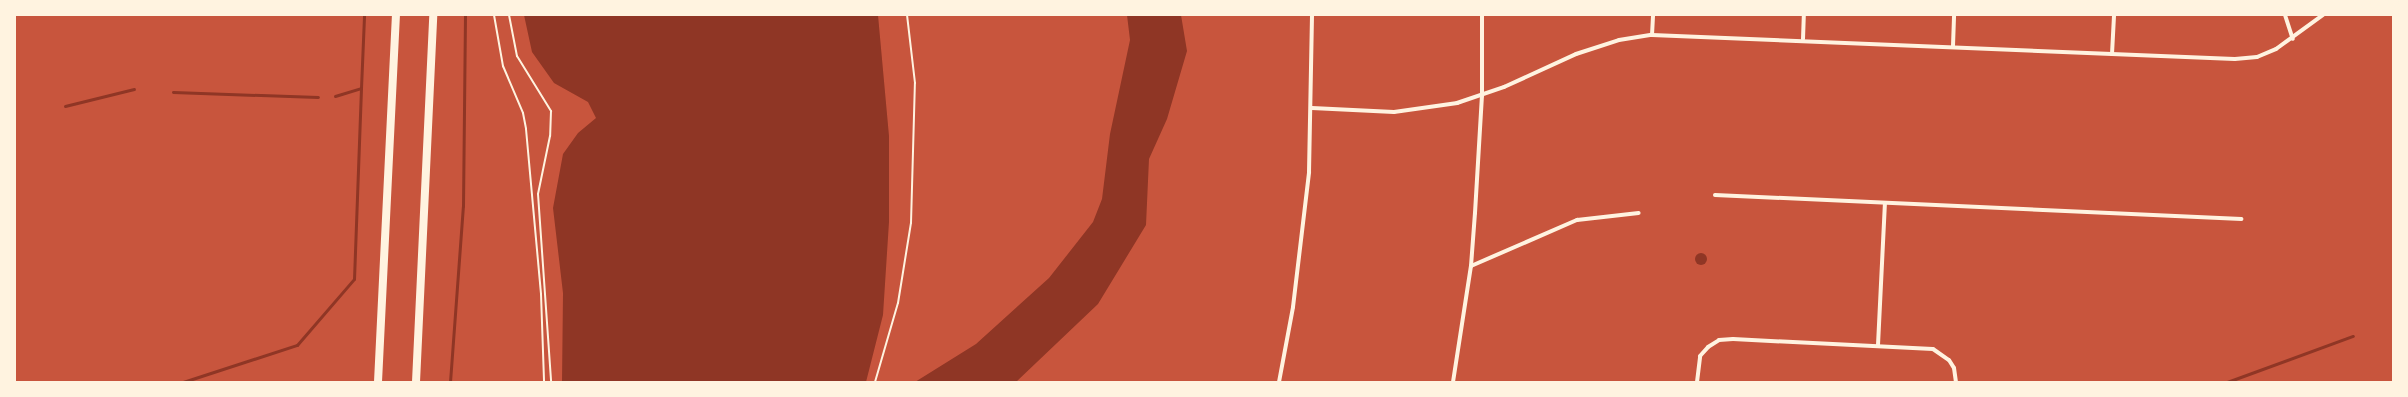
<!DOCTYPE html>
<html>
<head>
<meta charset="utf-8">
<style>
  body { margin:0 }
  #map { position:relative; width:2408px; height:397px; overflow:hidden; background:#c8553d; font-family:"Public Sans",sans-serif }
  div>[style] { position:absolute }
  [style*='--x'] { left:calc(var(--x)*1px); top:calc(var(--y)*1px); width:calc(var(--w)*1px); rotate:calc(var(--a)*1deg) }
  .water>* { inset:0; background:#8f3625 }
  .round { border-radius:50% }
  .stream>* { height:3px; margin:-1.5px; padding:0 1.5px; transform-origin:1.5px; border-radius:1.5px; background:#8f3625 }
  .path>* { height:2px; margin:-1px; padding:0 1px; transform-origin:1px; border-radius:1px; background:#fff3e0 }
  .minor>* { height:4px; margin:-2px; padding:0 2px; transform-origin:2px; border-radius:2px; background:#fff3e0 }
  .motorway>* { height:8px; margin:-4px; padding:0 4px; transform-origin:4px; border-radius:4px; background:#fff3e0 }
  span { translate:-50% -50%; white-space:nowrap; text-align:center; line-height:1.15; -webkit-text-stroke:4px #fff3e0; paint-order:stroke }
  .frame { position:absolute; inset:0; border:16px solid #fff3e0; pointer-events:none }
</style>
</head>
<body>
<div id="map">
  <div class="water">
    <i style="clip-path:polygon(524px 15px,878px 15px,889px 136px,889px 222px,883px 315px,866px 382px,562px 382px,563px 293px,553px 208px,563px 154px,578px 133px,596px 118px,588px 102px,554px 83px,532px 52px)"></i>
    <i style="clip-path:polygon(1127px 15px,1181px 15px,1187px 51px,1167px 119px,1149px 159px,1146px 225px,1098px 304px,1016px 382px,915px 382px,976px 344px,1049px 278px,1093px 222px,1102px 199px,1110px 134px,1130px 40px)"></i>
    <i class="round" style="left:1695px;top:253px;width:12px;height:12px"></i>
  </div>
  <div class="stream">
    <i style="--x:173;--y:92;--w:145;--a:2"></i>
    <i style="--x:335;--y:96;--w:27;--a:-17"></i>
    <i style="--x:361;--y:88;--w:73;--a:-87.6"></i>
    <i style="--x:65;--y:106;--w:71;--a:-13.8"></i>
    <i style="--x:183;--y:382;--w:120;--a:-18"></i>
    <i style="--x:297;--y:345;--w:87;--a:-49.2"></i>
    <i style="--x:354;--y:279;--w:191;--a:-87.9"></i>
    <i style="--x:450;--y:382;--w:176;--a:-85.8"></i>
    <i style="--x:463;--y:206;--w:191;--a:-89.4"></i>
    <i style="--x:2227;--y:382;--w:134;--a:-20.1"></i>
  </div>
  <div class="path">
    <i style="--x:494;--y:15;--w:52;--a:80"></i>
    <i style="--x:503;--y:66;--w:51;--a:66.9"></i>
    <i style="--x:523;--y:113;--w:16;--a:79"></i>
    <i style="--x:526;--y:129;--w:166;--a:84.8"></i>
    <i style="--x:541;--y:294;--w:88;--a:88"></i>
    <i style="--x:509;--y:15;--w:42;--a:79"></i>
    <i style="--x:517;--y:56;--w:65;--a:58.3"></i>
    <i style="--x:551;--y:111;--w:25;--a:92"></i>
    <i style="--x:550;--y:136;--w:59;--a:101.7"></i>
    <i style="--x:538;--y:194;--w:188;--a:86"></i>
    <i style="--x:875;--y:382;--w:82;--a:-73.8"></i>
    <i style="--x:898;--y:303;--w:81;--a:-80.8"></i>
    <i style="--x:911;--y:223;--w:140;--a:-88.4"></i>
    <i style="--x:915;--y:83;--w:68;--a:-96.7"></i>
  </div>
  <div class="minor">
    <i style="--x:2285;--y:15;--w:25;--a:72"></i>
    <i style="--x:1652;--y:35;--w:20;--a:-87"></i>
    <i style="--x:1803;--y:39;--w:24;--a:-88"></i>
    <i style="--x:1953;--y:46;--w:31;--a:-88"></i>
    <i style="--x:2112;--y:54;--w:39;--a:-87"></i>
    <i style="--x:1312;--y:108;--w:82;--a:2.8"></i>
    <i style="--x:1394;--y:112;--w:64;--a:-8.1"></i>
    <i style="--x:1457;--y:103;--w:50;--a:-18.8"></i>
    <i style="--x:1504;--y:87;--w:79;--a:-24.6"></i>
    <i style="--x:1576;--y:54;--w:45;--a:-18"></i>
    <i style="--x:1619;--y:40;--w:33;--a:-9"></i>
    <i style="--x:1652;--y:35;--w:583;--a:2.36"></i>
    <i style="--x:2235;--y:59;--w:22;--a:-5"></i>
    <i style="--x:2257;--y:57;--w:21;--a:-23"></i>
    <i style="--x:2276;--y:49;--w:58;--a:-35.9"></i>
    <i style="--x:1715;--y:195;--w:527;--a:2.61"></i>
    <i style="--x:1471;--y:266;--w:116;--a:-23.5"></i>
    <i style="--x:1577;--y:220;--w:62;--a:-6.4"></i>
    <i style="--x:1878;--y:345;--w:142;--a:-87.2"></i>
    <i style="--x:1279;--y:382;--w:76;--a:-79.4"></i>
    <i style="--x:1293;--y:307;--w:136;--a:-83.2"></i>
    <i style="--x:1309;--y:172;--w:157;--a:-88.9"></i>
    <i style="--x:1453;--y:382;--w:117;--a:-81.2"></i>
    <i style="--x:1471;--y:266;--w:53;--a:-85.7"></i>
    <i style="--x:1475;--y:213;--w:117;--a:-86.6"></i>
    <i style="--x:1482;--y:96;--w:81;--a:-90"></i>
    <i style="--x:1697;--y:382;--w:26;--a:-83"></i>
    <i style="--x:1700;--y:356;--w:12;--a:-48"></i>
    <i style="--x:1708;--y:347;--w:13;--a:-32"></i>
    <i style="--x:1719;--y:340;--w:14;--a:-4"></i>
    <i style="--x:1733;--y:339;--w:200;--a:2.9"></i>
    <i style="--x:1933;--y:349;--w:19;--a:35"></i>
    <i style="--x:1949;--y:360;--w:9;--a:58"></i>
    <i style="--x:1954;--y:368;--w:14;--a:82"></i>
  </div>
  <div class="motorway">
    <i style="--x:378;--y:382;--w:367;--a:-87.2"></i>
    <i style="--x:416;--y:382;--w:367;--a:-87.3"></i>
  </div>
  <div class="frame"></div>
</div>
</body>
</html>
